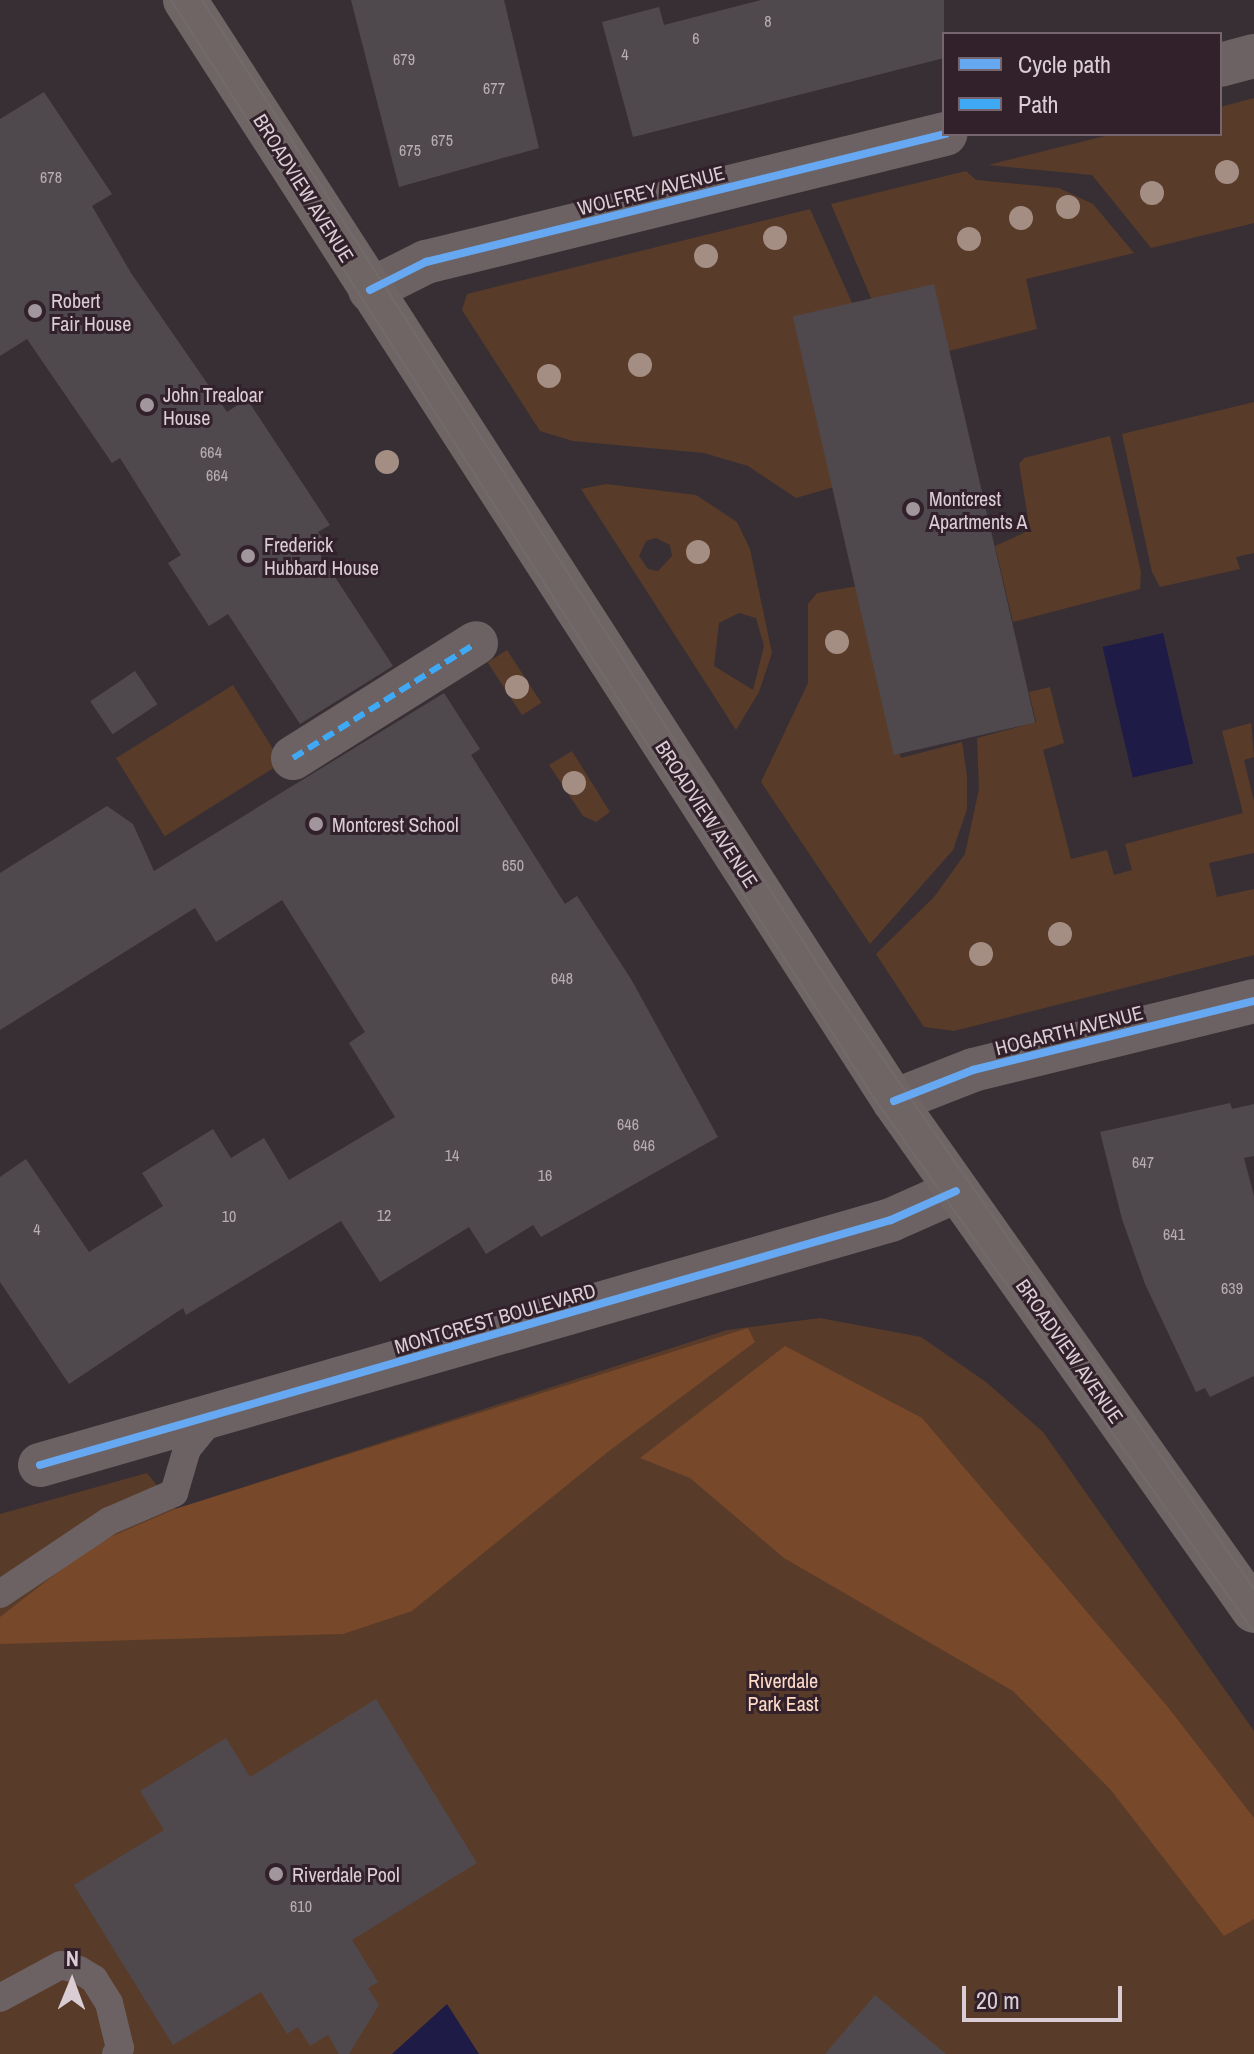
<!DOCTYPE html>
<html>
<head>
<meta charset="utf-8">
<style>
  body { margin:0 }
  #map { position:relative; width:1254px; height:2054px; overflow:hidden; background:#382f34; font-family:"Archivo Narrow",sans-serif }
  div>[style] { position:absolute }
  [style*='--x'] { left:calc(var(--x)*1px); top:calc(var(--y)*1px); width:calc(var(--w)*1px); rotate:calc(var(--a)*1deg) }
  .green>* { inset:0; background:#593b29; transform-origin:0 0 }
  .forest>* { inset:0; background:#77482a }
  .water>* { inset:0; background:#1e1b47; transform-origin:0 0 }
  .building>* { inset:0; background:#4f494e; transform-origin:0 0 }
  .lane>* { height:28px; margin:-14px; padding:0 14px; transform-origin:14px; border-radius:14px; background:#6d6263 }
  .street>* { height:44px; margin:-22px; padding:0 22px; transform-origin:22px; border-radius:22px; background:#6d6263 }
  .secondary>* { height:44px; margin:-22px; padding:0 22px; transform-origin:22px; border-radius:22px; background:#706565 }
  .tram>* { height:2px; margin:-1px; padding:0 1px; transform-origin:1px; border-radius:1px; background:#726a6b }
  .quiet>* { height:6px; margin-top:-3px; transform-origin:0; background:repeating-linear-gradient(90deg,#3fa9f5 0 12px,transparent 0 18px) }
  .cycleway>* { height:8px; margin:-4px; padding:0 4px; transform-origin:4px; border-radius:4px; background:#66a8f1 }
  .trees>* { width:24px; height:24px; margin:-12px; border-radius:50%; background:#a48e84 }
  .dots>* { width:22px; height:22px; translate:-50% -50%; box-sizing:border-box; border:4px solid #32212a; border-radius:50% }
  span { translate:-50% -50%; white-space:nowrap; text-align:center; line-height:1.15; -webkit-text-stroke:6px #32212a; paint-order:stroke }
  .number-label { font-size:16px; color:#b7adb2 }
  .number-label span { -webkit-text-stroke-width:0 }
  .street-label { font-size:20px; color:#daced4 }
  .poi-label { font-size:20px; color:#daced4 }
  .left { translate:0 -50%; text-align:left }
  .park-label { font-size:20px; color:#fddbc6 }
  .legend { position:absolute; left:942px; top:32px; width:280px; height:104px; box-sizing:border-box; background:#32212a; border:2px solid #75666e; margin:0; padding:10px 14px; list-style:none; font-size:24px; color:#daced4 }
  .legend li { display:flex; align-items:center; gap:16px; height:40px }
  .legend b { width:40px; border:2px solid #75666e }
  .north { position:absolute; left:32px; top:1942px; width:80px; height:80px; -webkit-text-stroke:6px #32212a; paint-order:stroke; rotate:1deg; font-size:22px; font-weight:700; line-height:32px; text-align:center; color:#daced4 }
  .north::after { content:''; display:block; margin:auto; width:28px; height:36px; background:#daced4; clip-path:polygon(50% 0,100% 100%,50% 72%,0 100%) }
  .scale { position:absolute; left:962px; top:1986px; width:160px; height:36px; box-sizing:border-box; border:4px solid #daced4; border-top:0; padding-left:10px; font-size:24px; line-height:28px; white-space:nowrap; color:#daced4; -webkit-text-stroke:6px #32212a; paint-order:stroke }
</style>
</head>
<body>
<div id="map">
  <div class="green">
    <i style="clip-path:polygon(1254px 98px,1254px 223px,1151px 248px,1092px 175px,988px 165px,1113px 134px,1220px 134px,1220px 107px)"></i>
    <i style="clip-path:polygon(966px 171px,976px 180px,1059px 188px,1093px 204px,1134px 253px,1026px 279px,1037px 329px,949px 351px,934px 287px,872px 300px,831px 204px)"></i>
    <i style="clip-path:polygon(810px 209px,853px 305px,794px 321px,834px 487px,796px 498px,748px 466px,704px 453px,573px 441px,540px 431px,462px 310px,467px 294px)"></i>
    <i style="clip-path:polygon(1254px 402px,1254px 553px,1236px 557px,1240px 569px,1160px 587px,1152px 572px,1122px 434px)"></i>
    <i style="clip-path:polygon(1110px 436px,1141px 572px,1140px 589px,1013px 622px,995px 546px,1024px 533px,1028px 518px,1019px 464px,1024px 458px)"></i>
    <i style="clip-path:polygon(evenodd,606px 484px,696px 495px,737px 522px,750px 549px,772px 653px,759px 692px,736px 730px,581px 489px,606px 484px,656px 538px,670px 545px,672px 556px,658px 571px,648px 569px,639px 556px,646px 541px,656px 538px,606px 484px,739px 613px,756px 618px,764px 646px,753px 690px,714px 666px,719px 623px,739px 613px)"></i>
    <i style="clip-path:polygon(858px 586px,901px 758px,962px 742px,967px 776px,967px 809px,953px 850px,870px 944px,761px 782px,808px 683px,808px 604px,817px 593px)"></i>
    <i style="left:507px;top:650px;width:63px;height:23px;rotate:57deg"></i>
    <i style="left:233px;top:685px;width:92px;height:138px;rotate:58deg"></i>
    <i style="clip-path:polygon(1050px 687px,1064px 743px,1043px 750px,1071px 859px,1107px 850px,1114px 875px,1132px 870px,1125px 844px,1243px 813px,1222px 731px,1251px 723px,1254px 757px,1244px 760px,1254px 801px,1254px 853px,1209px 863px,1217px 897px,1254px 889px,1254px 955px,954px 1031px,924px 1027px,876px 954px,934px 897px,965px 854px,979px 789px,977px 738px,1036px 722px,1029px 692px)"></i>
    <i style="clip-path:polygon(572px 751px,610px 812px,596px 822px,583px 816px,549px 765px)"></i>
    <i style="clip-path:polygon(820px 1318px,921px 1337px,986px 1382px,1043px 1432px,1254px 1731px,1254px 2054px,0 2054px,0 1514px,147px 1473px,176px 1509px,727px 1330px)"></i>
  </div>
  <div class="forest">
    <i style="clip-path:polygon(748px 1328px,755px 1342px,609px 1451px,412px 1611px,343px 1634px,0 1644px,0 1617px,94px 1544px,175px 1509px)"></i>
    <i style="clip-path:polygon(785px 1346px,922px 1418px,1167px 1706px,1254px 1818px,1254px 1919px,1224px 1936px,1110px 1789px,1013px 1691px,784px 1558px,690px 1478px,640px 1458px)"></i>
  </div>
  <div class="water">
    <i style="left:1163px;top:633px;width:134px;height:62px;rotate:77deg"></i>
    <i style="clip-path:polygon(447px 2004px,479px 2054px,392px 2054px)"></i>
  </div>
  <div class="building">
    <i style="clip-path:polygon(351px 0,504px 0,539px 148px,399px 187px)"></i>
    <i style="clip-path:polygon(761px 0,944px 0,944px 58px,633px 137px,602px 22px,659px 7px,664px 25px)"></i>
    <i style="clip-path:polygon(44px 92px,112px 194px,92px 206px,131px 273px,227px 412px,247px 399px,330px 525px,318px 532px,329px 548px,320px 554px,393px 666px,300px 724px,228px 614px,209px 626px,168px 563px,181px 555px,120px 458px,112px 463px,27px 339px,0 356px,0 119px)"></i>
    <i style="left:934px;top:284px;width:450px;height:145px;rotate:77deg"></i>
    <i style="left:135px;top:671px;width:40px;height:54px;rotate:56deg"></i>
    <i style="clip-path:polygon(444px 693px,480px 749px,471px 755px,565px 904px,577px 896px,631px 979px,718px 1137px,541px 1237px,533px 1225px,486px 1254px,469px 1227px,380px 1282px,341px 1221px,186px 1315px,183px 1308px,69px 1384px,0 1282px,0 1177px,26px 1159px,89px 1252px,163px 1206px,142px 1173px,213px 1129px,231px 1158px,264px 1138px,289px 1180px,395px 1117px,349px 1043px,365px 1032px,282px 900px,216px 942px,195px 908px,0 1030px,0 873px,107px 806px,133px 824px,154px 871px)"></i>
    <i style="clip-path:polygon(1230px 1103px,1232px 1109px,1254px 1104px,1254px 1156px,1244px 1158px,1254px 1196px,1254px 1376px,1210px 1397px,1205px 1388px,1196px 1392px,1145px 1284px,1122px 1219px,1100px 1132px)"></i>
    <i style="clip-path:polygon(376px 1699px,477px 1863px,352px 1940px,378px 1982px,368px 1988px,379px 2005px,349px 2054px,339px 2054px,328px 2035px,310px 2046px,298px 2027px,287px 2034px,261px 1992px,173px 2045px,74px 1885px,164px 1830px,140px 1791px,226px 1738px,250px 1777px)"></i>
    <i style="clip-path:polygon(875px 1995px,946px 2054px,825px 2054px)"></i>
  </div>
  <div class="lane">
    <i style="--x:0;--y:1594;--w:131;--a:-33.8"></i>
    <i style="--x:109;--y:1521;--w:71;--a:-23.3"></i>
    <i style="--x:174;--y:1493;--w:46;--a:-73.5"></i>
    <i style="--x:187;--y:1449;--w:41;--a:-50.9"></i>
    <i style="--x:0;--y:1998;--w:69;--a:-28.4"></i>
    <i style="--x:61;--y:1965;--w:19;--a:16"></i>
    <i style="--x:79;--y:1970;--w:17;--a:31"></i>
    <i style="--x:94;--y:1979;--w:28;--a:58"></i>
    <i style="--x:109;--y:2003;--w:46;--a:76.3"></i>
    <i style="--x:120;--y:2048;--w:7;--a:124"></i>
  </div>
  <div class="street">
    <i style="--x:1220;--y:65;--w:35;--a:-15"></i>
    <i style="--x:370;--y:290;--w:63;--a:-26.6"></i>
    <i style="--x:426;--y:262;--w:535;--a:-13.85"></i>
    <i style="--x:293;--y:758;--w:216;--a:-32.1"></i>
    <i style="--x:894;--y:1101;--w:85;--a:-21.4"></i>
    <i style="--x:973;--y:1070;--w:289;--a:-13.8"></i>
    <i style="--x:40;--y:1465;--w:886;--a:-16.06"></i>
    <i style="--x:891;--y:1220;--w:71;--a:-24"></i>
  </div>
  <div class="secondary">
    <i style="--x:185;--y:0;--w:1310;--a:57.22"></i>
    <i style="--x:894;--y:1101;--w:624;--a:54.78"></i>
  </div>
  <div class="tram">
    <i style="--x:171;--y:0;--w:1304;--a:57.37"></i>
    <i style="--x:874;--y:1098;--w:655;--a:54.56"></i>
    <i style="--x:202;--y:0;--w:1165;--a:57.44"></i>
    <i style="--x:829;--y:982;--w:741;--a:55"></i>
  </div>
  <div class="quiet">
    <i style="--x:293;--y:758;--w:216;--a:-32.1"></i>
  </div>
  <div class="cycleway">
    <i style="--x:370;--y:290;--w:63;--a:-26.6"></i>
    <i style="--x:426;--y:262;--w:535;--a:-13.85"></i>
    <i style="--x:894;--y:1101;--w:85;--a:-21.4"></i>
    <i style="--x:973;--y:1070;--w:289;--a:-13.8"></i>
    <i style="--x:40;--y:1465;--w:886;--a:-16.06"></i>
    <i style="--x:891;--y:1220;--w:71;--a:-24"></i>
  </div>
  <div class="trees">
    <i style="left:1227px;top:172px"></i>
    <i style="left:1152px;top:193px"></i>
    <i style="left:1068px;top:207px"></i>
    <i style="left:1021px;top:218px"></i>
    <i style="left:775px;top:238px"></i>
    <i style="left:969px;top:239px"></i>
    <i style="left:706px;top:256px"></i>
    <i style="left:640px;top:365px"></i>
    <i style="left:549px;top:376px"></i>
    <i style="left:387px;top:462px"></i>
    <i style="left:698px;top:552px"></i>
    <i style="left:837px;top:642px"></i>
    <i style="left:517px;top:687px"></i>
    <i style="left:574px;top:783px"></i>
    <i style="left:1060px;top:934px"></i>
    <i style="left:981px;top:954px"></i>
  </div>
  <div class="dots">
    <i style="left:35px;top:311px;background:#a1969c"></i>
    <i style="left:147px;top:405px;background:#a1969c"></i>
    <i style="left:913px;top:509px;background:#a1969c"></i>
    <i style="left:248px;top:556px;background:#a1969c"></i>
    <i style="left:316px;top:824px;background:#a1969c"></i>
    <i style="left:276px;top:1874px;background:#a1969c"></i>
  </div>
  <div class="number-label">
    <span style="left:768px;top:21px">8</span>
    <span style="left:696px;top:38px">6</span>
    <span style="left:625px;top:54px">4</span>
    <span style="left:404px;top:59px">679</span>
    <span style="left:494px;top:88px">677</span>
    <span style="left:442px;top:140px">675</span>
    <span style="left:410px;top:150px">675</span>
    <span style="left:51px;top:177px">678</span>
    <span style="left:211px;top:452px">664</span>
    <span style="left:217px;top:475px">664</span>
    <span style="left:513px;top:865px">650</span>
    <span style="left:562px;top:978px">648</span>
    <span style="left:628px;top:1124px">646</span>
    <span style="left:644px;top:1145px">646</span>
    <span style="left:452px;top:1155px">14</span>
    <span style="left:1143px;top:1162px">647</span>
    <span style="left:545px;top:1175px">16</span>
    <span style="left:384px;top:1215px">12</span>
    <span style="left:229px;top:1216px">10</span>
    <span style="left:37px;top:1229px">4</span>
    <span style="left:1174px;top:1234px">641</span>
    <span style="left:1232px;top:1288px">639</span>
    <span style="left:301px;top:1906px">610</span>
  </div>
  <div class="street-label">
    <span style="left:304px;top:188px;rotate:58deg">BROADVIEW AVENUE</span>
    <span style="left:651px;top:190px;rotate:-14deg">WOLFREY AVENUE</span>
    <span style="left:707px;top:814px;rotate:57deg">BROADVIEW AVENUE</span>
    <span style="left:1069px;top:1030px;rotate:-14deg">HOGARTH AVENUE</span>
    <span style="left:495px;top:1318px;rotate:-16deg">MONTCREST BOULEVARD</span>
    <span style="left:1070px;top:1351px;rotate:55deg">BROADVIEW AVENUE</span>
  </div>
  <div class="poi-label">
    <span class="left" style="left:51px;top:312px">Robert<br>Fair House</span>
    <span class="left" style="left:163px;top:406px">John Trealoar<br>House</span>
    <span class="left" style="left:929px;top:510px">Montcrest<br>Apartments A</span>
    <span class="left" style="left:264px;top:556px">Frederick<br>Hubbard House</span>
    <span class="left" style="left:332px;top:824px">Montcrest School</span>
    <span class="left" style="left:292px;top:1874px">Riverdale Pool</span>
  </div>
  <div class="park-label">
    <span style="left:783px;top:1692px">Riverdale<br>Park East</span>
  </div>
  <ul class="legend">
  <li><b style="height:10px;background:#66a8f1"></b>Cycle path</li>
  <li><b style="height:10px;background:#3fa9f5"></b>Path</li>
  </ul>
  <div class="north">N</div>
  <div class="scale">20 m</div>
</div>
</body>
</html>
